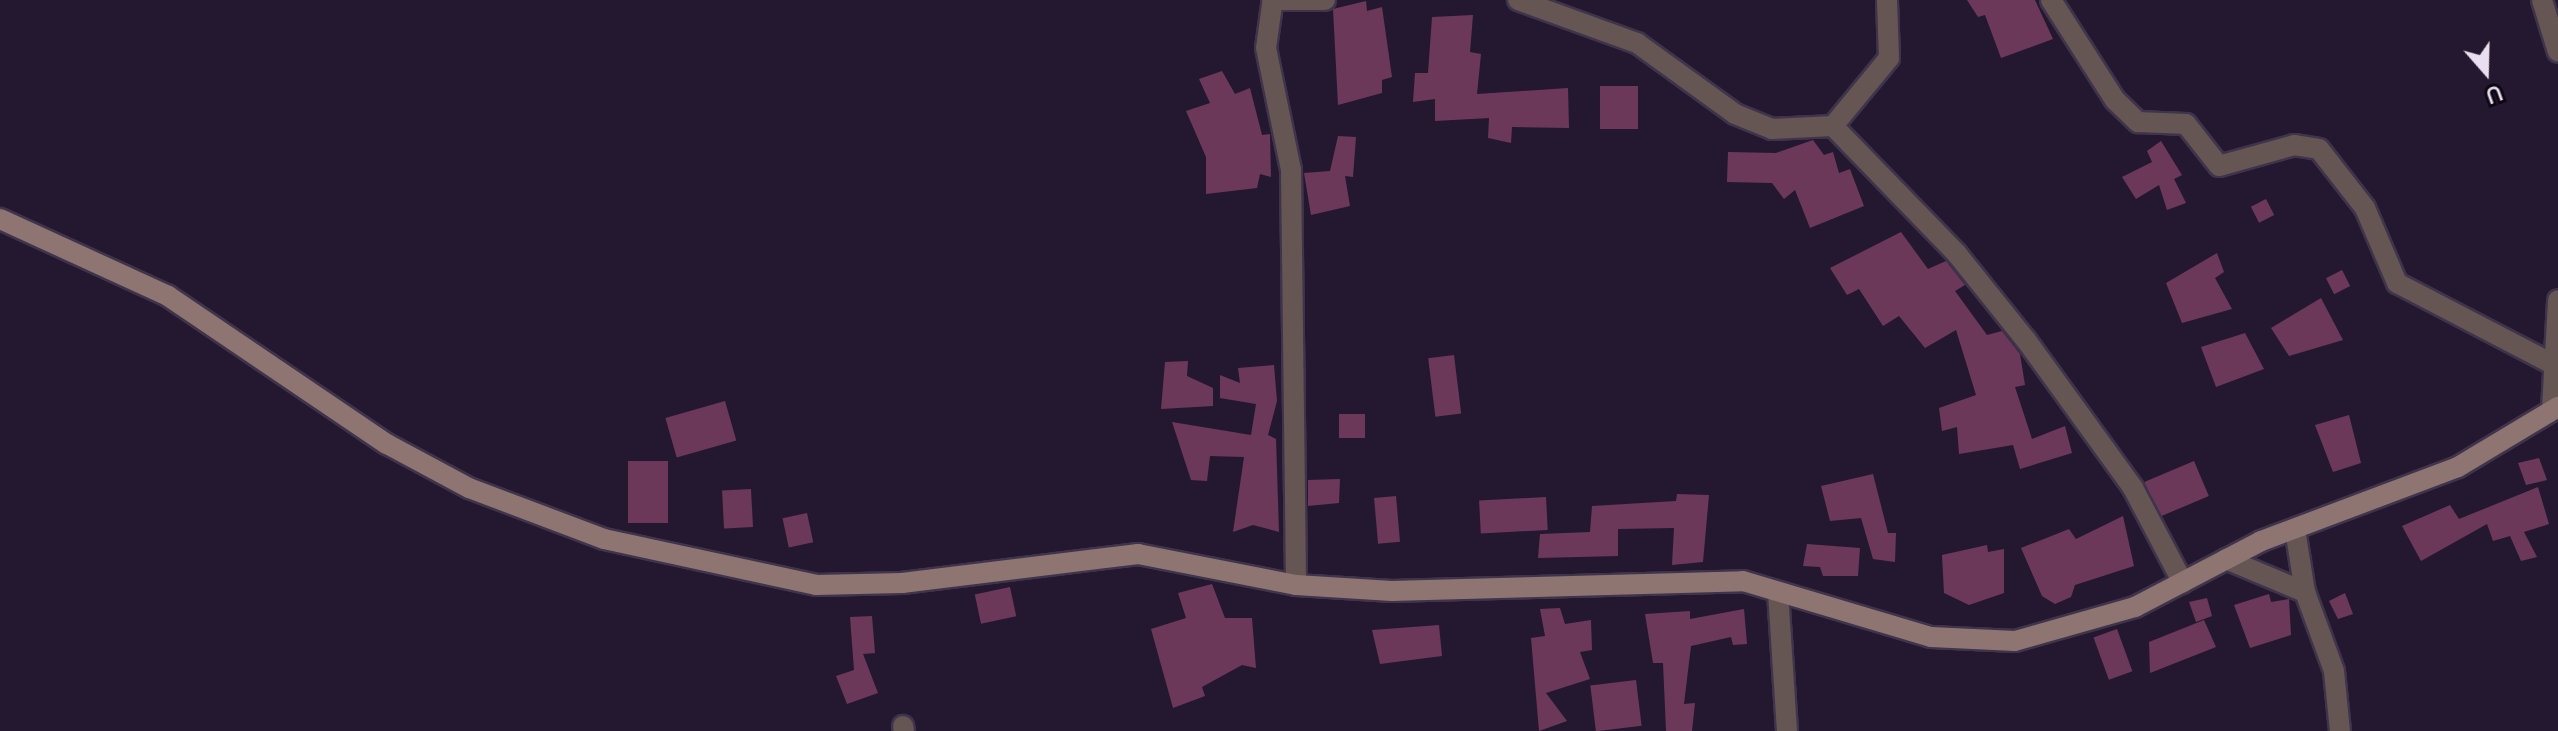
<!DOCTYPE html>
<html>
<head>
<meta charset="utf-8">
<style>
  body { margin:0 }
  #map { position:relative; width:2558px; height:731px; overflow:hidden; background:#241830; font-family:Manrope,sans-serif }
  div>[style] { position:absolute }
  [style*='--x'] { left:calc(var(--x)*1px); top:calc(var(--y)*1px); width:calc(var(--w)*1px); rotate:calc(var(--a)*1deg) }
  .building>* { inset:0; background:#6c385a; transform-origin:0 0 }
  .roads { filter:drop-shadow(2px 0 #3f344b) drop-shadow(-2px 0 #3f344b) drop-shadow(0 2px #3f344b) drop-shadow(0 -2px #3f344b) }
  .street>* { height:20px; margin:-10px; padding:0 10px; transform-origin:10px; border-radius:10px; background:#655653 }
  .secondary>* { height:20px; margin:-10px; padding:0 10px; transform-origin:10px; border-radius:10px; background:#8e7571 }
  span { translate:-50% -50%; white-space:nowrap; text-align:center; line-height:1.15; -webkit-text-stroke:6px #0b0610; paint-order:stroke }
  .north { position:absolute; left:2446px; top:32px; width:80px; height:80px; -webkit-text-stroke:6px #0b0610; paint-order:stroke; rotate:160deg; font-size:22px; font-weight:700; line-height:32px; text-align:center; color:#e8e0f0 }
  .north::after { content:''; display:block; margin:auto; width:28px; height:36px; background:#e8e0f0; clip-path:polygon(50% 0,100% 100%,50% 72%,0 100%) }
</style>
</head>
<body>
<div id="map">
  <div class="building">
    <i style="clip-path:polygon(1967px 0,2035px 0,2053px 39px,2001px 58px,1985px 15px,1978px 17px)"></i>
    <i style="clip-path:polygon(1366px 1px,1367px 11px,1382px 7px,1392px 77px,1382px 80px,1382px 93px,1338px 105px,1333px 9px)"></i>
    <i style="clip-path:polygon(1473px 15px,1470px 52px,1481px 54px,1477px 94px,1568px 88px,1569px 128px,1512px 127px,1511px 143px,1488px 138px,1489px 118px,1435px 121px,1435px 99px,1413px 102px,1415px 73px,1428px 73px,1432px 17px)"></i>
    <i style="clip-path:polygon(1222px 71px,1235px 94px,1250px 88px,1262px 135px,1270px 134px,1271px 177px,1260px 174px,1257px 188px,1206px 194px,1206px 157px,1186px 111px,1210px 103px,1199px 79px)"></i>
    <i style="left:1600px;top:86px;width:38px;height:43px"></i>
    <i style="clip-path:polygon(1338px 136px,1356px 137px,1353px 177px,1345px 176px,1350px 206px,1311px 215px,1304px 173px,1330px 171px)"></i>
    <i style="clip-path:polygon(1813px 140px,1824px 155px,1833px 152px,1839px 173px,1850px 169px,1864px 206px,1810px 228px,1795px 190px,1784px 199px,1772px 183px,1727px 182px,1728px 152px,1776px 153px)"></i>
    <i style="clip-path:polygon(2161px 141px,2182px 175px,2174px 179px,2186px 203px,2167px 210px,2159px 185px,2136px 199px,2122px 177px,2152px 162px,2147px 151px)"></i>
    <i style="left:2266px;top:199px;width:18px;height:17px;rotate:63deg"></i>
    <i style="clip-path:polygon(1901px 232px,1928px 269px,1946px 261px,1965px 285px,1955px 291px,1987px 335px,2002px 331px,2020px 354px,2025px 385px,2015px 387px,2032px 439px,2065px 426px,2072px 453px,2020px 469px,2013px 445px,1959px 454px,1957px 427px,1942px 431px,1939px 408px,1976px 395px,1956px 330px,1925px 348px,1899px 316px,1883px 326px,1859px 289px,1847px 295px,1830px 268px)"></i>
    <i style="clip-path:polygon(2217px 253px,2224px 272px,2215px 278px,2232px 309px,2182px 323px,2166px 283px)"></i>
    <i style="left:2342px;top:270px;width:18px;height:18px;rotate:63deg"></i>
    <i style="clip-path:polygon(2321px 298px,2343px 340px,2289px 356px,2271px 328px)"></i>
    <i style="clip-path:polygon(2245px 333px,2264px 369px,2216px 387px,2201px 347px)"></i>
    <i style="left:1454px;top:355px;width:59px;height:26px;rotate:83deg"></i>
    <i style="clip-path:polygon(1188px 361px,1187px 376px,1213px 388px,1213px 406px,1161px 409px,1165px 362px)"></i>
    <i style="clip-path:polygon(1274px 365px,1277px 401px,1268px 435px,1276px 439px,1279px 532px,1253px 525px,1233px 532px,1244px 457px,1210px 456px,1207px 481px,1191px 480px,1172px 422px,1251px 435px,1256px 404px,1220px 398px,1220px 375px,1240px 383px,1238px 368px)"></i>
    <i style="left:725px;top:401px;width:41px;height:62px;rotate:74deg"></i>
    <i style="left:1365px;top:414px;width:24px;height:26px;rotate:90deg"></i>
    <i style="clip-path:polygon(2349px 415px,2361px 463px,2333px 472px,2315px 425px)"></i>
    <i style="clip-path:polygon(2539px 458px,2547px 480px,2526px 485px,2518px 463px)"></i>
    <i style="left:628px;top:461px;width:40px;height:62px"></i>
    <i style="left:2194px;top:461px;width:38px;height:54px;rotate:67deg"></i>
    <i style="clip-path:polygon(1873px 474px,1888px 533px,1896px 533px,1895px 562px,1873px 559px,1861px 518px,1830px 521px,1821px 486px)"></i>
    <i style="clip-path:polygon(1340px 479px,1339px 503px,1308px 506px,1308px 480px)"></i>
    <i style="clip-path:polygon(2538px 487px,2549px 524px,2524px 532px,2537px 557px,2521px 561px,2510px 536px,2493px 541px,2487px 524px,2421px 561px,2402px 526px,2450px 505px,2459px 519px)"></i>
    <i style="left:751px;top:489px;width:38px;height:29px;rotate:87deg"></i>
    <i style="clip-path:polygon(1677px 494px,1709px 495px,1703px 562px,1672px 565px,1674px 528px,1618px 529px,1618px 556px,1538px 558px,1540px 534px,1590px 532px,1592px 506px,1676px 501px)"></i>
    <i style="left:1396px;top:496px;width:46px;height:22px;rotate:85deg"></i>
    <i style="left:1546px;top:497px;width:33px;height:67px;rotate:87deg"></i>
    <i style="left:807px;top:513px;width:30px;height:25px;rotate:78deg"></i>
    <i style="clip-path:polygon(2123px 516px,2134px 566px,2075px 585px,2071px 597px,2055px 604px,2042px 596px,2021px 548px,2069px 529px,2076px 539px)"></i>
    <i style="clip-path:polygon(1807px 544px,1860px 548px,1858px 576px,1823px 576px,1820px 567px,1803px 566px)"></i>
    <i style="clip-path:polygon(1987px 545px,1988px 552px,2004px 549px,2004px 593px,1969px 605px,1944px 593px,1942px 555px)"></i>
    <i style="clip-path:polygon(1212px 584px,1225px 618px,1252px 618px,1256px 668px,1242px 665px,1202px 687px,1205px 696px,1173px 708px,1151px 629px,1186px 618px,1178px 593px)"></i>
    <i style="left:1010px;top:587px;width:30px;height:36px;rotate:78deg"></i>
    <i style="clip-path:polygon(2345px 593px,2353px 614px,2338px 619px,2329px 601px)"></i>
    <i style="clip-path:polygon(2269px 594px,2271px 602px,2289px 599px,2291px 635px,2250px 648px,2234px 605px)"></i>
    <i style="clip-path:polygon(2207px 598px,2212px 616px,2196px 622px,2189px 602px)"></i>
    <i style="clip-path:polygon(1560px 608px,1565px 624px,1591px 620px,1592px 650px,1580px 652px,1590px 679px,1546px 693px,1567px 721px,1539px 731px,1531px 638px,1545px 636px,1540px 609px)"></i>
    <i style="clip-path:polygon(1744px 609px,1747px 644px,1733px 645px,1731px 637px,1691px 646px,1684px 704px,1695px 703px,1692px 731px,1666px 731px,1663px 663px,1653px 663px,1645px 614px,1690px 611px,1690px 619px)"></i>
    <i style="clip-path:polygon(872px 616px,875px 653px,863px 654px,878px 693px,847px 704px,836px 676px,854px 670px,850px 617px)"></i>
    <i style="clip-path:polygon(2204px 620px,2216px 647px,2150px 673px,2149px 642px)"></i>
    <i style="clip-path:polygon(1439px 625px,1442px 656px,1380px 664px,1372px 630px)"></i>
    <i style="left:2117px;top:629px;width:45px;height:25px;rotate:70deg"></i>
    <i style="left:1636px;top:680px;width:46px;height:46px;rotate:83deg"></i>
  </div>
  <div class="roads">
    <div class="street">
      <i style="--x:1272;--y:0;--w:53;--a:0"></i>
      <i style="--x:1518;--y:0;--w:127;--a:19.9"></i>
      <i style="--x:1637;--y:43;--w:121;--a:35.9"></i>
      <i style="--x:1735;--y:114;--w:40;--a:22"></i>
      <i style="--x:1772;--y:129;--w:61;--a:-2.8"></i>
      <i style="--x:1833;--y:126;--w:178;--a:45.9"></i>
      <i style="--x:1957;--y:254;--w:110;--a:51.3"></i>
      <i style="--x:2026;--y:340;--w:183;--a:54.1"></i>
      <i style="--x:2133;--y:488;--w:107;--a:62.2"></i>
      <i style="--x:2051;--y:0;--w:119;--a:57.4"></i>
      <i style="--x:2115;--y:100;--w:32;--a:44"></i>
      <i style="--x:2138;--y:122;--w:48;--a:2.4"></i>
      <i style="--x:2186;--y:124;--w:53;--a:51.8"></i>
      <i style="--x:2219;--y:166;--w:78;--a:-15.6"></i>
      <i style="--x:2294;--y:145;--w:25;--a:9"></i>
      <i style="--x:2319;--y:149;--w:75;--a:52.1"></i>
      <i style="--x:2365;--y:208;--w:82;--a:66.9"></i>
      <i style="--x:2397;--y:283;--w:174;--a:27.5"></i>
      <i style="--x:2542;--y:0;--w:54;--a:72.9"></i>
      <i style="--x:1272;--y:5;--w:43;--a:97.9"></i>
      <i style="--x:1266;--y:48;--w:125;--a:78.4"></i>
      <i style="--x:1291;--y:170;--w:415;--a:89.3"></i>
      <i style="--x:1833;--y:126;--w:88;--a:-50.5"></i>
      <i style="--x:1889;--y:58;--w:58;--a:-92"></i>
      <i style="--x:2552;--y:409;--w:109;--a:-86.8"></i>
      <i style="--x:2295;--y:529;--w:64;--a:81"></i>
      <i style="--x:2305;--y:592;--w:84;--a:69.8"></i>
      <i style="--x:2334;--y:671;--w:60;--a:84.3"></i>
      <i style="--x:2226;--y:559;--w:86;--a:22.7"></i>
      <i style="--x:1778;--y:592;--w:139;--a:86.3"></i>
      <i style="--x:903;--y:726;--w:5;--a:79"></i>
    </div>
    <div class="secondary">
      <i style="--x:0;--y:219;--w:185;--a:24.6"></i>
      <i style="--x:168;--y:296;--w:264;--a:34.1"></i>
      <i style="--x:387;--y:444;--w:93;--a:28.2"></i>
      <i style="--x:469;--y:488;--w:144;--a:20.7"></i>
      <i style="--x:604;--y:539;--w:217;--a:12.2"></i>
      <i style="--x:816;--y:585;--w:86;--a:-1.3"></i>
      <i style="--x:902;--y:583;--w:238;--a:-7"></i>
      <i style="--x:1138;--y:554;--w:161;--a:11.1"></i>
      <i style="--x:1296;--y:585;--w:96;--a:3.6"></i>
      <i style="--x:1392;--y:591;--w:351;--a:-1.6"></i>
      <i style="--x:1743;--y:581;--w:196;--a:16.6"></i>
      <i style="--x:1931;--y:637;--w:84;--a:2.7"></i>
      <i style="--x:2015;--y:641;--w:125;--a:-15.8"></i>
      <i style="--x:2135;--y:607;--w:142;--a:-27.6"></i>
      <i style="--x:2261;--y:541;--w:210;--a:-20.6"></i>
      <i style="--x:2458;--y:467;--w:117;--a:-31"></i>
    </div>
  </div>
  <div class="north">U</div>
</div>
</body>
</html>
